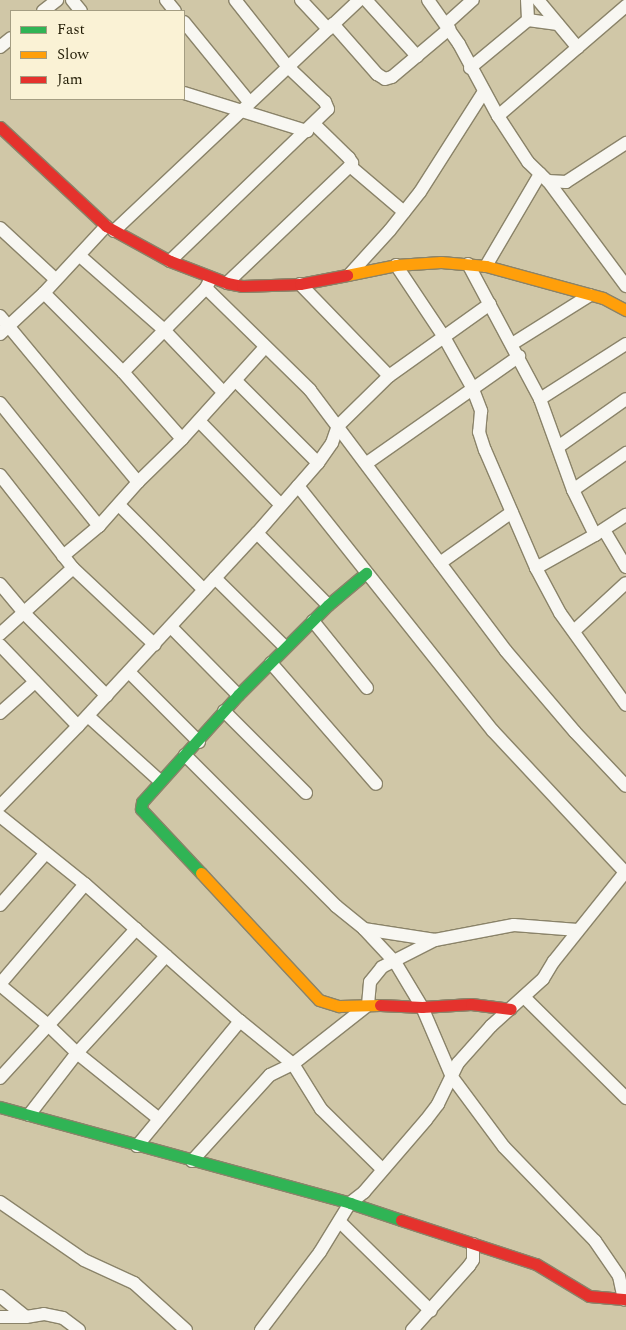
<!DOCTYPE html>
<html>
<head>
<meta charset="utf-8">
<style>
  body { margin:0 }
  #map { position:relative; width:626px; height:1330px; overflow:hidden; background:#d0c7a7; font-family:Spectral,serif }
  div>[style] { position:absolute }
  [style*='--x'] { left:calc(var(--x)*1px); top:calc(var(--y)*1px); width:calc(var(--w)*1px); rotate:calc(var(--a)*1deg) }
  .roads { filter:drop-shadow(1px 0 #8a8369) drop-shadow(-1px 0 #8a8369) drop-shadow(0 1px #8a8369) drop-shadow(0 -1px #8a8369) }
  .street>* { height:12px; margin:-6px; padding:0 6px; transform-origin:6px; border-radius:6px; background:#f8f7f2 }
  .fast>* { height:11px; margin:-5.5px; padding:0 5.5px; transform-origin:5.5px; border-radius:5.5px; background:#30b455 }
  .slow>* { height:11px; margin:-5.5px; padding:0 5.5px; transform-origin:5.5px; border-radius:5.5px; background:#ff9f0a }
  .jam>* { height:11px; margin:-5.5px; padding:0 5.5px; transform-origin:5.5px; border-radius:5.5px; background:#e5322d }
  span { translate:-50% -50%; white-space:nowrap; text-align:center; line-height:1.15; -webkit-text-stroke:4px #faf2d5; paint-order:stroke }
  .legend { position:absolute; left:10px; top:10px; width:175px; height:90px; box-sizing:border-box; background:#faf2d5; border:1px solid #a49d82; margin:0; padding:6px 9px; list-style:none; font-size:15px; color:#231d06 }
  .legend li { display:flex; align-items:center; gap:10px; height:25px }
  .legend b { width:25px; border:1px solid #a49d82 }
</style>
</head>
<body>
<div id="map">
  <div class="roads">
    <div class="street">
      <i style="--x:72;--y:0;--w:14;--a:51"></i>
      <i style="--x:166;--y:0;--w:14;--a:51"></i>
      <i style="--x:301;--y:0;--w:40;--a:47"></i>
      <i style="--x:366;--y:0;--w:76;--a:47.7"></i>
      <i style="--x:428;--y:0;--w:54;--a:54.8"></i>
      <i style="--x:459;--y:44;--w:82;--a:61.6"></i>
      <i style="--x:498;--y:116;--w:55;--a:56.9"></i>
      <i style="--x:528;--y:162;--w:28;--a:44"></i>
      <i style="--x:548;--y:181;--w:18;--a:3"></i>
      <i style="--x:566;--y:182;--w:72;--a:-33"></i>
      <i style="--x:527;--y:0;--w:20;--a:87"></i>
      <i style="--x:538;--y:0;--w:62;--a:50.2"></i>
      <i style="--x:43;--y:11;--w:18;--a:-38"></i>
      <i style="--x:184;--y:22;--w:104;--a:50.8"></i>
      <i style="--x:333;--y:24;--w:67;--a:48.7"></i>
      <i style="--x:377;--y:74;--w:9;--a:32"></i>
      <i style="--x:385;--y:79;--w:7;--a:-16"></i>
      <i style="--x:392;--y:77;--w:75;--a:-40.1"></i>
      <i style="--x:446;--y:24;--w:36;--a:-42"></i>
      <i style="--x:0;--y:47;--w:14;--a:-39"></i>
      <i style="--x:470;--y:68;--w:75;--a:-39.6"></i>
      <i style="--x:528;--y:20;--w:30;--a:8"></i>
      <i style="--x:184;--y:93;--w:129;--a:17.2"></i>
      <i style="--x:498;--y:116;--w:169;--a:-40.7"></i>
      <i style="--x:350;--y:166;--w:71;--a:40.4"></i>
      <i style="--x:548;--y:181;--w:131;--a:53.4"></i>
      <i style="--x:0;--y:228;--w:75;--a:42.8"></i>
      <i style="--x:114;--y:231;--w:337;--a:-43.3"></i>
      <i style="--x:80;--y:256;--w:111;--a:41.3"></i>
      <i style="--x:163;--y:329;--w:88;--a:46.4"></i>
      <i style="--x:170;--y:261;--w:219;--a:-43.9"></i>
      <i style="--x:328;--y:109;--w:8;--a:-113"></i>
      <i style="--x:325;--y:102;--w:51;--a:-136.6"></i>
      <i style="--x:288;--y:67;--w:85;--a:-128.3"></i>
      <i style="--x:468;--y:264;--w:153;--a:61.9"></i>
      <i style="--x:540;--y:399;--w:97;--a:70.1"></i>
      <i style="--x:573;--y:490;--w:50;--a:63.9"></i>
      <i style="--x:396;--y:265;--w:87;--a:56.3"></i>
      <i style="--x:444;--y:337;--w:57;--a:60.8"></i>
      <i style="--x:472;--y:387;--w:26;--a:69"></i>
      <i style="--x:481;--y:411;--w:21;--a:95"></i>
      <i style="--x:479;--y:432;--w:19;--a:72"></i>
      <i style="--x:485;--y:450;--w:129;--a:66.6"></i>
      <i style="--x:536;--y:568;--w:51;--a:61.9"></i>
      <i style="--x:560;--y:613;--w:113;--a:54.3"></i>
      <i style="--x:486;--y:266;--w:107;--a:-59.6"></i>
      <i style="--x:350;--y:274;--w:59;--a:-47.7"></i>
      <i style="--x:390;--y:230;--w:48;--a:-51.7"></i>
      <i style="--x:420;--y:192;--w:117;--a:-57.5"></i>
      <i style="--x:227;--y:283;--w:170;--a:-43.6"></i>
      <i style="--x:350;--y:166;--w:4;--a:-56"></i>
      <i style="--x:352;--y:163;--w:6;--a:-121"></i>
      <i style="--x:349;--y:158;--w:49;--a:-135.8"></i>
      <i style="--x:300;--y:284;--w:128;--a:45.9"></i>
      <i style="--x:206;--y:288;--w:146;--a:44.4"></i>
      <i style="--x:310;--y:390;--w:326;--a:53.1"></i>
      <i style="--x:506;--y:651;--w:106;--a:49.6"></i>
      <i style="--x:575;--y:732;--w:74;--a:46.6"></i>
      <i style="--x:44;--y:293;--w:112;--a:45"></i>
      <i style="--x:123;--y:372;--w:89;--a:48.6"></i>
      <i style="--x:182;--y:439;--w:124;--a:-47.9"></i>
      <i style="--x:0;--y:316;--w:216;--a:50.3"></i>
      <i style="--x:0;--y:334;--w:60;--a:-43"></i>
      <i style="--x:44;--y:293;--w:91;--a:-47.2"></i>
      <i style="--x:512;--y:344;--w:92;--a:-32.1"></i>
      <i style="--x:123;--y:372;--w:118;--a:-45.3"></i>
      <i style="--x:206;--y:288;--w:9;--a:-63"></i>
      <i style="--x:236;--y:381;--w:116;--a:45"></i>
      <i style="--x:540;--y:399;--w:102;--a:-32.6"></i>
      <i style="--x:0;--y:403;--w:158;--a:51.2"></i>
      <i style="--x:199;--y:421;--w:117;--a:45.7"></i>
      <i style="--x:558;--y:447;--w:83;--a:-35.2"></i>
      <i style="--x:367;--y:463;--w:186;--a:-35.1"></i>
      <i style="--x:0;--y:475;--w:118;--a:51.9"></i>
      <i style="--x:73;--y:568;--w:112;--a:43.2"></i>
      <i style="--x:298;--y:486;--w:313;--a:51.5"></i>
      <i style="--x:493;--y:731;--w:193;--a:46.9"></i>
      <i style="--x:573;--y:490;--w:65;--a:-34.9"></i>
      <i style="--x:119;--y:505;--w:120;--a:45"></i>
      <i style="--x:604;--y:530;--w:43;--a:59.3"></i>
      <i style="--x:257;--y:533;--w:101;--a:45.4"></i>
      <i style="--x:63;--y:556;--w:47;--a:-39.8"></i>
      <i style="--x:99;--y:526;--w:59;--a:-48.4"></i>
      <i style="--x:138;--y:482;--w:62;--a:-44.3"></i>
      <i style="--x:440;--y:563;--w:88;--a:-35.3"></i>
      <i style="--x:536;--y:568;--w:68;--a:-29.2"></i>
      <i style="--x:595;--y:535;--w:37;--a:-33"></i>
      <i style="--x:215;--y:578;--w:98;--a:44.6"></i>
      <i style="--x:0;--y:584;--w:38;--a:50"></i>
      <i style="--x:24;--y:613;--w:117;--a:45"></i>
      <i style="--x:313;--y:621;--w:86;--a:51.1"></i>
      <i style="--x:171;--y:627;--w:95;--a:45.4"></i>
      <i style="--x:575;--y:630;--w:69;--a:-42.7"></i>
      <i style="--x:0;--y:634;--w:98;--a:-42.1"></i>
      <i style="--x:0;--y:645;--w:112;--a:46.1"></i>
      <i style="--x:271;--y:663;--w:160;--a:49"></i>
      <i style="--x:129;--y:672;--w:99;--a:45"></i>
      <i style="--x:224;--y:711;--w:116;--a:45"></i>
      <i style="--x:0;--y:713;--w:47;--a:-41.5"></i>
      <i style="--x:88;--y:716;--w:97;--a:42.1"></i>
      <i style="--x:185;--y:755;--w:214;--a:45"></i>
      <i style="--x:336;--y:906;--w:36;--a:39"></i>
      <i style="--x:364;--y:929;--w:72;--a:8.8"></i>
      <i style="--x:435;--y:940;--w:80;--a:-10.8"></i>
      <i style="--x:514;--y:925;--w:64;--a:4.5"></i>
      <i style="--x:0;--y:806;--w:112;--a:-45.7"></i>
      <i style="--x:78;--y:726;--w:263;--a:-47.2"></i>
      <i style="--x:257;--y:533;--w:93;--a:-48.9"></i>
      <i style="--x:318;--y:463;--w:24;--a:-55"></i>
      <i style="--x:332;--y:443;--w:18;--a:-71"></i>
      <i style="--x:338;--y:426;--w:71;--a:-44.4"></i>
      <i style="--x:389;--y:376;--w:124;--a:-35.5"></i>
      <i style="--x:0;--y:816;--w:109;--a:38.7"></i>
      <i style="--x:85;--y:884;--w:207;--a:41.5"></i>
      <i style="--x:240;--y:1021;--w:68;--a:39.1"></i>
      <i style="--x:293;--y:1064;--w:53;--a:58.1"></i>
      <i style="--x:321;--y:1109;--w:86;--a:44.5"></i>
      <i style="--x:0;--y:905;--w:69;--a:-48.5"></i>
      <i style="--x:364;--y:929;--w:45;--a:46.8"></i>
      <i style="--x:395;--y:962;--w:52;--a:59"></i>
      <i style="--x:422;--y:1007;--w:76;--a:66.8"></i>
      <i style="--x:452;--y:1077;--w:87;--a:53.4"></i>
      <i style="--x:504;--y:1147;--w:131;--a:45.9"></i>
      <i style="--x:595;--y:1241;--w:42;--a:55.6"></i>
      <i style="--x:619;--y:1276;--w:24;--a:78"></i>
      <i style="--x:0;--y:984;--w:131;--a:-49.6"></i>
      <i style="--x:0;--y:985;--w:62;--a:39.8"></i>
      <i style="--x:48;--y:1025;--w:40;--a:44"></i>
      <i style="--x:77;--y:1053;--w:105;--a:38.8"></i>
      <i style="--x:524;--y:997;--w:144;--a:44.7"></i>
      <i style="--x:0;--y:1078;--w:202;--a:-47.6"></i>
      <i style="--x:29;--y:1115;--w:78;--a:-52.3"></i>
      <i style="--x:77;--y:1053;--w:132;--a:-47.5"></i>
      <i style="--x:137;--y:1146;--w:162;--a:-50.5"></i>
      <i style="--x:192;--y:1161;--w:116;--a:-47.8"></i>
      <i style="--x:270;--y:1075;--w:25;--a:-26"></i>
      <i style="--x:293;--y:1064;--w:95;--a:-38.2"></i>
      <i style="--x:368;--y:1005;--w:23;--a:-85"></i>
      <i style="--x:370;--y:982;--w:19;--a:-51"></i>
      <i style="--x:382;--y:967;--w:59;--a:-27"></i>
      <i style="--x:0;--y:1202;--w:102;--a:34.6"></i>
      <i style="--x:84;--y:1260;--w:55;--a:24.7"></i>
      <i style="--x:134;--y:1283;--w:70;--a:42.1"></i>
      <i style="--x:340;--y:1222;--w:127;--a:44.4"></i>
      <i style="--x:0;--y:1296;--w:33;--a:39"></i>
      <i style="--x:0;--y:1317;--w:26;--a:0"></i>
      <i style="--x:26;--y:1317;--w:18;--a:-9"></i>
      <i style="--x:44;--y:1314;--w:19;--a:12"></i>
      <i style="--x:63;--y:1318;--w:20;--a:37"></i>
      <i style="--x:261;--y:1330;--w:98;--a:-52.9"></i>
      <i style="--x:320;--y:1252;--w:57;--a:-58.5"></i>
      <i style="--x:350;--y:1203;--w:18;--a:-38"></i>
      <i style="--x:364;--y:1192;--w:95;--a:-49.3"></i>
      <i style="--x:426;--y:1120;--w:20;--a:-53"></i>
      <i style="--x:438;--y:1104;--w:46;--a:-64"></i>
      <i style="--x:458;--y:1063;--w:50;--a:-48.3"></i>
      <i style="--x:491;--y:1026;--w:70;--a:-42.1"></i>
      <i style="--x:543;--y:979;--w:21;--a:-59"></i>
      <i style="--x:554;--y:961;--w:115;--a:-51.3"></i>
      <i style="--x:412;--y:1330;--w:86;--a:-48.3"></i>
      <i style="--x:469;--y:1266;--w:7;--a:-56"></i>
      <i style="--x:473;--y:1260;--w:16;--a:-90"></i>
    </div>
    <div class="fast">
      <i style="--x:201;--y:873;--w:88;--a:-133.2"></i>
      <i style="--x:141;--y:809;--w:7;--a:-82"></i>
      <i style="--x:142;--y:802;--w:144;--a:-48.1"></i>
      <i style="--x:238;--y:695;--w:127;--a:-45"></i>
      <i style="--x:328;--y:605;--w:50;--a:-40.1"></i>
      <i style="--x:0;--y:1107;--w:363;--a:15.3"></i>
      <i style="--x:350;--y:1203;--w:54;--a:18.4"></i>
    </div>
    <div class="slow">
      <i style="--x:347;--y:275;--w:50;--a:-11.5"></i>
      <i style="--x:396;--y:265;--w:45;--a:-3.8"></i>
      <i style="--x:441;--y:262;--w:45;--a:5.1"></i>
      <i style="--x:486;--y:266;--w:121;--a:15.3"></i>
      <i style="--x:603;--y:298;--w:26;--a:28"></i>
      <i style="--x:201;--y:873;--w:173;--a:47.1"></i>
      <i style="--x:319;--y:1000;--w:21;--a:17"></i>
      <i style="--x:339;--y:1006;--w:41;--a:-1.4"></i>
    </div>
    <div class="jam">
      <i style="--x:0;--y:127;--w:145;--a:43"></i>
      <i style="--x:106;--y:226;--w:73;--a:28.7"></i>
      <i style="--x:170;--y:261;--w:61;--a:21.1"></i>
      <i style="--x:227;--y:283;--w:15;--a:11"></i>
      <i style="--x:242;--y:286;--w:58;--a:-2"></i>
      <i style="--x:300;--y:284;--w:48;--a:-10.8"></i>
      <i style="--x:380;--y:1005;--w:42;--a:2.7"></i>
      <i style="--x:422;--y:1007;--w:49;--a:-3.5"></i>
      <i style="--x:471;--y:1004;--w:40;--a:7.1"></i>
      <i style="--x:401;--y:1220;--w:142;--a:18.1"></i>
      <i style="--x:536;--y:1264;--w:62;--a:31.1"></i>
      <i style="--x:589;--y:1296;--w:37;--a:5"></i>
    </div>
  </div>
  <ul class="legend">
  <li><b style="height:6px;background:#30b455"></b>Fast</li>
  <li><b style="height:6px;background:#ff9f0a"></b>Slow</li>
  <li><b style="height:6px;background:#e5322d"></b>Jam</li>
  </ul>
</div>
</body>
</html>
